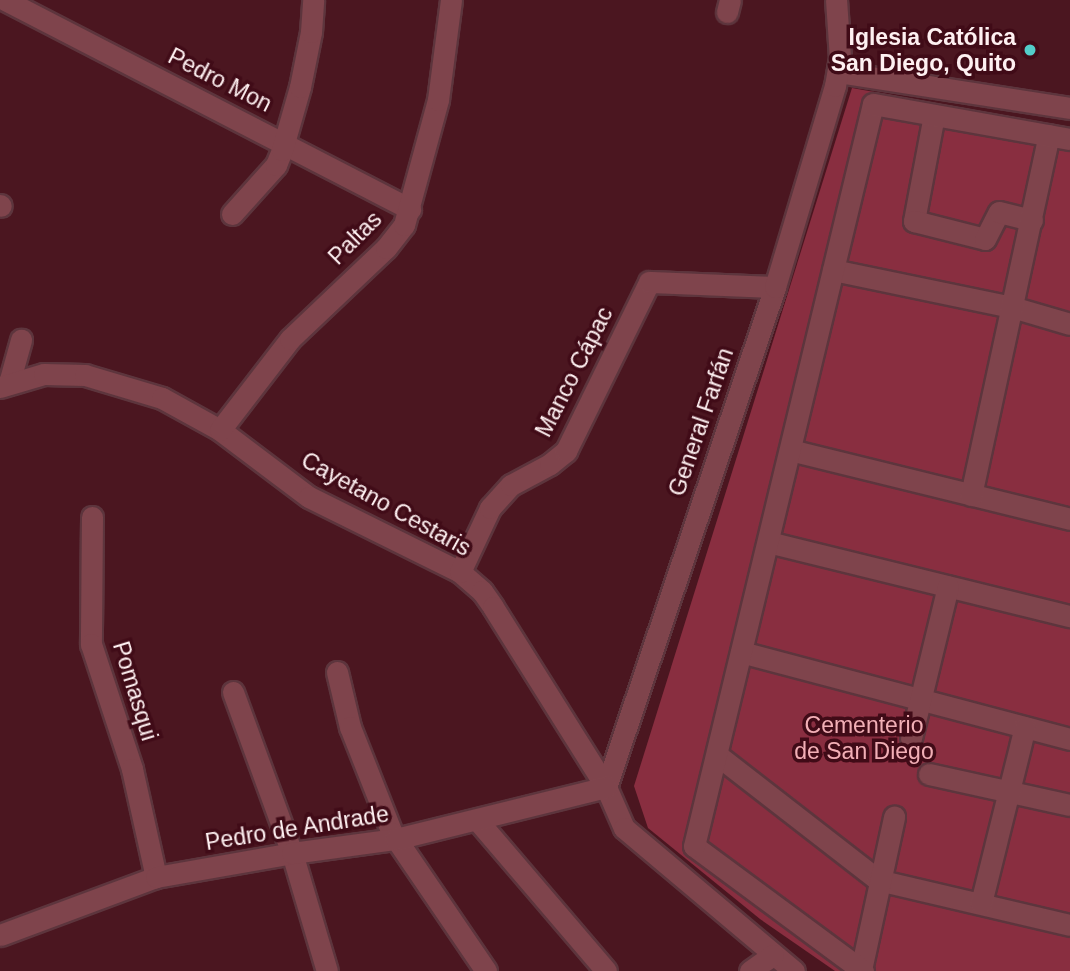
<!DOCTYPE html>
<html>
<head>
<meta charset="utf-8">
<style>
  body { margin:0 }
  #map { position:relative; width:1070px; height:971px; overflow:hidden; background:#4b1620; font-family:Helvetica,sans-serif }
  div>[style] { position:absolute }
  [style*='--x'] { left:calc(var(--x)*1px); top:calc(var(--y)*1px); width:calc(var(--w)*1px); rotate:calc(var(--a)*1deg) }
  .green>* { inset:0; background:#892e40 }
  .roads { filter:drop-shadow(2px 0 #5d353d) drop-shadow(-2px 0 #5d353d) drop-shadow(0 2px #5d353d) drop-shadow(0 -2px #5d353d) }
  .minor>* { height:21px; margin:-10.5px; padding:0 10.5px; transform-origin:10.5px; border-radius:10.5px; background:#7f444c }
  .dots>* { width:19px; height:19px; translate:-50% -50%; box-sizing:border-box; border:4px solid #400b17; border-radius:50% }
  span { translate:-50% -50%; white-space:nowrap; text-align:center; line-height:1.15; -webkit-text-stroke:7px #400b17; paint-order:stroke }
  .poi-label { font-size:23px; color:#fef0f1; font-weight:700 }
  .right { translate:-100% -50%; text-align:right }
  .street-label { font-size:23px; color:#fef0f1 }
  .park-label { font-size:23px; color:#f2afb6 }
</style>
</head>
<body>
<div id="map">
  <div class="green">
    <i style="clip-path:polygon(852px 88px,1070px 127px,1070px 971px,835px 971px,760px 919px,648px 828px,634px 786px)"></i>
  </div>
  <div class="roads">
    <div class="minor">
      <i style="--x:5;--y:0;--w:456;--a:27.3"></i>
      <i style="--x:727;--y:12;--w:12;--a:-76"></i>
      <i style="--x:838;--y:72;--w:235;--a:8.8"></i>
      <i style="--x:934;--y:115;--w:108;--a:100.7"></i>
      <i style="--x:914;--y:221;--w:73;--a:14.2"></i>
      <i style="--x:985;--y:239;--w:30;--a:-63"></i>
      <i style="--x:999;--y:212;--w:34;--a:14"></i>
      <i style="--x:0;--y:205;--w:1;--a:45"></i>
      <i style="--x:232;--y:214;--w:66;--a:-48.1"></i>
      <i style="--x:276;--y:165;--w:16;--a:-68"></i>
      <i style="--x:282;--y:150;--w:66;--a:-74.1"></i>
      <i style="--x:300;--y:87;--w:56;--a:-78.7"></i>
      <i style="--x:311;--y:32;--w:32;--a:-86"></i>
      <i style="--x:833;--y:270;--w:183;--a:11.7"></i>
      <i style="--x:1012;--y:307;--w:60;--a:16.3"></i>
      <i style="--x:9;--y:383;--w:45;--a:-74.4"></i>
      <i style="--x:0;--y:387;--w:46;--a:-16.5"></i>
      <i style="--x:44;--y:374;--w:41;--a:1.4"></i>
      <i style="--x:85;--y:375;--w:80;--a:16.6"></i>
      <i style="--x:162;--y:398;--w:66;--a:28.9"></i>
      <i style="--x:220;--y:430;--w:111;--a:37"></i>
      <i style="--x:309;--y:497;--w:169;--a:26.4"></i>
      <i style="--x:460;--y:572;--w:29;--a:41"></i>
      <i style="--x:482;--y:591;--w:19;--a:55"></i>
      <i style="--x:493;--y:607;--w:213;--a:57.9"></i>
      <i style="--x:606;--y:787;--w:45;--a:66.3"></i>
      <i style="--x:624;--y:828;--w:222;--a:40.1"></i>
      <i style="--x:220;--y:430;--w:115;--a:-52.4"></i>
      <i style="--x:290;--y:339;--w:132;--a:-43.5"></i>
      <i style="--x:386;--y:248;--w:29;--a:-52"></i>
      <i style="--x:404;--y:225;--w:130;--a:-74.8"></i>
      <i style="--x:438;--y:100;--w:101;--a:-82.6"></i>
      <i style="--x:790;--y:450;--w:288;--a:13.8"></i>
      <i style="--x:971;--y:495;--w:368;--a:-77.8"></i>
      <i style="--x:92;--y:517;--w:127;--a:90.5"></i>
      <i style="--x:91;--y:644;--w:132;--a:71.8"></i>
      <i style="--x:132;--y:769;--w:111;--a:77.5"></i>
      <i style="--x:768;--y:542;--w:311;--a:13.8"></i>
      <i style="--x:460;--y:572;--w:71;--a:-64.9"></i>
      <i style="--x:490;--y:508;--w:31;--a:-48"></i>
      <i style="--x:511;--y:485;--w:44;--a:-28.3"></i>
      <i style="--x:550;--y:464;--w:21;--a:-39"></i>
      <i style="--x:566;--y:451;--w:188;--a:-63.8"></i>
      <i style="--x:649;--y:282;--w:126;--a:2.3"></i>
      <i style="--x:741;--y:652;--w:340;--a:14.8"></i>
      <i style="--x:337;--y:672;--w:57;--a:76.7"></i>
      <i style="--x:350;--y:727;--w:114;--a:68.4"></i>
      <i style="--x:392;--y:833;--w:167;--a:55.7"></i>
      <i style="--x:233;--y:692;--w:171;--a:69.9"></i>
      <i style="--x:292;--y:853;--w:123;--a:73.5"></i>
      <i style="--x:911;--y:738;--w:156;--a:-76.3"></i>
      <i style="--x:717;--y:755;--w:204;--a:37.8"></i>
      <i style="--x:878;--y:880;--w:197;--a:13.2"></i>
      <i style="--x:929;--y:774;--w:144;--a:12.4"></i>
      <i style="--x:606;--y:787;--w:528;--a:-71.32"></i>
      <i style="--x:775;--y:287;--w:210;--a:-73.4"></i>
      <i style="--x:835;--y:86;--w:28;--a:-80"></i>
      <i style="--x:840;--y:58;--w:58;--a:-93.9"></i>
      <i style="--x:478;--y:821;--w:197;--a:49.5"></i>
      <i style="--x:981;--y:903;--w:181;--a:-76"></i>
      <i style="--x:0;--y:935;--w:166;--a:-20.4"></i>
      <i style="--x:156;--y:877;--w:138;--a:-10"></i>
      <i style="--x:292;--y:853;--w:105;--a:-7.7"></i>
      <i style="--x:396;--y:839;--w:216;--a:-13.9"></i>
      <i style="--x:861;--y:970;--w:157;--a:-77.8"></i>
      <i style="--x:750;--y:971;--w:28;--a:-35"></i>
      <i style="--x:863;--y:971;--w:210;--a:-143.5"></i>
      <i style="--x:694;--y:846;--w:763;--a:-76.44"></i>
      <i style="--x:873;--y:104;--w:200;--a:10.1"></i>
    </div>
  </div>
  <div class="dots">
    <i style="left:1030px;top:50px;background:#53cdc9"></i>
  </div>
  <div class="poi-label">
    <span class="right" style="left:1016px;top:50px">Iglesia Católica<br>San Diego, Quito</span>
  </div>
  <div class="street-label">
    <span style="left:220px;top:80px;rotate:27deg">Pedro Mon</span>
    <span style="left:355px;top:238px;rotate:-45deg">Paltas</span>
    <span style="left:574px;top:372px;rotate:-63deg">Manco Cápac</span>
    <span style="left:701px;top:422px;rotate:-71deg">General Farfán</span>
    <span style="left:386px;top:504px;rotate:29deg">Cayetano Cestaris</span>
    <span style="left:135px;top:691px;rotate:73deg">Pomasqui</span>
    <span style="left:297px;top:828px;rotate:-9deg">Pedro de Andrade</span>
  </div>
  <div class="park-label">
    <span style="left:864px;top:738px">Cementerio<br>de San Diego</span>
  </div>
</div>
</body>
</html>
